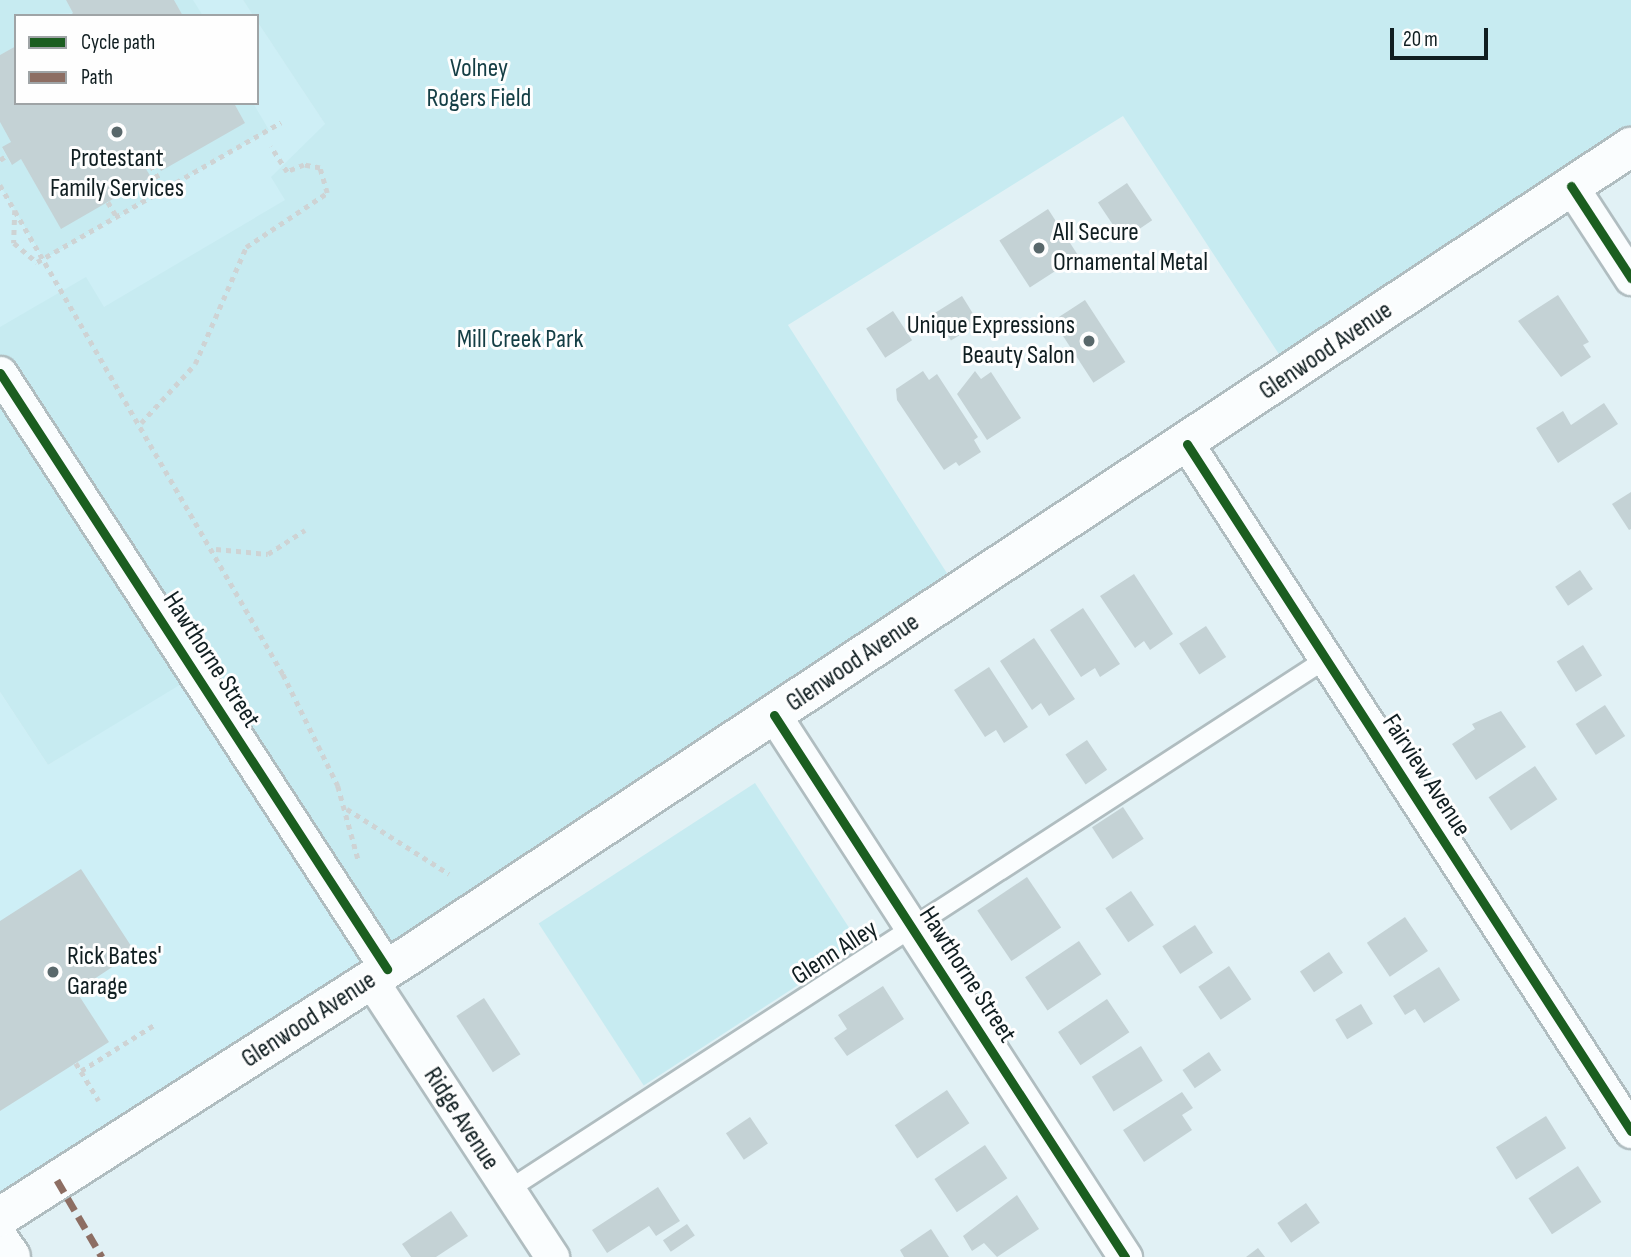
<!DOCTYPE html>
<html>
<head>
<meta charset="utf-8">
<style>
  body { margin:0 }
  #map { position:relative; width:1631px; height:1257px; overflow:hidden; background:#e1f1f5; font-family:"Sofia Sans Condensed",sans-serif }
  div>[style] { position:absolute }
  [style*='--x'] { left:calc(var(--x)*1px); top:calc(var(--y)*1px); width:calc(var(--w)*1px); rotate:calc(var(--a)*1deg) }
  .built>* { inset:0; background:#ceeff6 }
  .green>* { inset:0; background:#c7ebf1; transform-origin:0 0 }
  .building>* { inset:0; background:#c4d2d5; transform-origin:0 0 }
  .path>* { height:4.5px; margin-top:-2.25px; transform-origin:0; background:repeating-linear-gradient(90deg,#ced3d4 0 5px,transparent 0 10px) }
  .roads { filter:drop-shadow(2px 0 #b0bdc0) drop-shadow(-2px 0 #b0bdc0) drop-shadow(0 2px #b0bdc0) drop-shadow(0 -2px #b0bdc0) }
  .service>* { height:18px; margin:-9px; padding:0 9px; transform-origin:9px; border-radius:9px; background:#fafdfe }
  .minor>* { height:33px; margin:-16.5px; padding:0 16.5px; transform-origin:16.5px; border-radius:16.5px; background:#fafdfe }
  .tertiary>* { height:38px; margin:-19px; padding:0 19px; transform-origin:19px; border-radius:19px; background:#fafdfe }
  .secondary>* { height:38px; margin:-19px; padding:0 19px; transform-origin:19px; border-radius:19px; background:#fafdfe }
  .quiet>* { height:7px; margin-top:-3.5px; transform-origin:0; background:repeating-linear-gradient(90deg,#8d6e63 0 14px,transparent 0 21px) }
  .cycleway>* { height:9px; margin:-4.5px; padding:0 4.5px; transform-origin:4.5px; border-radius:4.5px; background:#1b5e20 }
  .dots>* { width:19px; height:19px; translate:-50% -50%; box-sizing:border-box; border:4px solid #fefefe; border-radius:50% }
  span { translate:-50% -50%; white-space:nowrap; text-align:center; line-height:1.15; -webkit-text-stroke:6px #fefefe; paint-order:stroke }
  .park-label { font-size:26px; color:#143e45 }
  .poi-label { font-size:26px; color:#101e21 }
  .left { translate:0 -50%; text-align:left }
  .right { translate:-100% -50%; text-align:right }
  .street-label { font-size:26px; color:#101e21 }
  .legend { position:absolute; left:14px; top:14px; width:245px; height:91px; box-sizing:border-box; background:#fefefe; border:2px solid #9fa4a6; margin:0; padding:9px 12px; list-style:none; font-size:21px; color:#101e21 }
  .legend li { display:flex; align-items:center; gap:14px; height:35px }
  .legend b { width:35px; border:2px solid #9fa4a6 }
  .scale { position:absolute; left:1390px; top:28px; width:98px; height:32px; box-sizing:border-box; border:4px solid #101e21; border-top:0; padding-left:9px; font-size:21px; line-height:24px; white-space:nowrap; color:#101e21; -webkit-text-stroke:5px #fefefe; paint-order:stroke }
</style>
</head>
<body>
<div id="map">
  <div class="built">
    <i style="clip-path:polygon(0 0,243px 0,254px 16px,16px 16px,16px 103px,257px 103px,257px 21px,347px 157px,345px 189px,0 373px)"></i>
    <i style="clip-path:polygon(195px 674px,387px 969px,0 1217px,0 692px,48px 765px)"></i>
  </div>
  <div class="green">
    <i style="clip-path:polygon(0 0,66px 0,73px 13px,16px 16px,16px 46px,0 55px)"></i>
    <i style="clip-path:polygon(174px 0,193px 0,203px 16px,183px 16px)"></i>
    <i style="clip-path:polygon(243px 0,1631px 0,1631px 147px,1292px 374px,1123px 116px,788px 325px,959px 592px,387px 969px,196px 675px,48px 765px,0 692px,0 327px,86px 277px,104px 307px,285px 200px,271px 177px,325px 124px)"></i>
    <i style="clip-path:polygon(234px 103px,253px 103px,269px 130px,44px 259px,0 185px,0 122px,11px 142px,2px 148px,11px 164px,21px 159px,61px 228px,150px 177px,146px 169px,156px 162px,245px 123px)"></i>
    <i style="left:755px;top:783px;width:193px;height:258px;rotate:57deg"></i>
  </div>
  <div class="building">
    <i style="clip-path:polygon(66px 0,174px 0,183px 16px,69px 16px,73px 13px)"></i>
    <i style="clip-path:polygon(16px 46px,16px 103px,234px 103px,245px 123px,161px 171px,156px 162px,146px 169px,151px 177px,61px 229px,21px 159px,12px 165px,2px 147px,11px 142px,0 122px,0 55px)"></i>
    <i style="left:1127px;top:183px;width:45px;height:35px;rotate:56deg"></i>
    <i style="left:1048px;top:209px;width:56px;height:58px;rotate:57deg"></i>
    <i style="clip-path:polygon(1558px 295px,1589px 342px,1583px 345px,1591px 357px,1561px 377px,1518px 321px)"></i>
    <i style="left:962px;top:296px;width:32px;height:33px;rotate:58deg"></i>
    <i style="left:1085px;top:300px;width:74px;height:38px;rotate:57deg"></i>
    <i style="left:893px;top:311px;width:35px;height:32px;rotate:57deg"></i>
    <i style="clip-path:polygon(923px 371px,929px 380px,937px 374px,978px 437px,974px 440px,981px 452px,959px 466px,956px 462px,944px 470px,897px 400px,896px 389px)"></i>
    <i style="clip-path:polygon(975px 371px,981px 379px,991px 372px,1021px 418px,987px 440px,957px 394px)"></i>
    <i style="clip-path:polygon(1604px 403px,1618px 424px,1558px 463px,1536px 428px,1563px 411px,1571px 425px)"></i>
    <i style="clip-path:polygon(1631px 492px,1631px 529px,1629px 530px,1612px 504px)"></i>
    <i style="left:1580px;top:570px;width:23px;height:30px;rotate:56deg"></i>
    <i style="clip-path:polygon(1134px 574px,1173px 634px,1150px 650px,1144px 641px,1135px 648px,1100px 596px)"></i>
    <i style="clip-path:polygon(1083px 608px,1120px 664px,1100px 677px,1095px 668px,1081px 677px,1050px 630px)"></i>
    <i style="left:1206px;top:626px;width:37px;height:32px;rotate:57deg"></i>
    <i style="clip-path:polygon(1034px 638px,1075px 699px,1049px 716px,1041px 703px,1032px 710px,1000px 661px)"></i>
    <i style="left:1583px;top:645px;width:36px;height:31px;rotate:58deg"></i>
    <i style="clip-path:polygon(989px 667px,1028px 727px,1004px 743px,996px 730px,985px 737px,954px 690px)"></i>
    <i style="left:1605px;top:705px;width:37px;height:35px;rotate:57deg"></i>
    <i style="clip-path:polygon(1501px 711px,1526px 747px,1476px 780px,1452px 744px,1475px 729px,1472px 724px)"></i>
    <i style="left:1087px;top:740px;width:36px;height:26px;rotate:56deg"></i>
    <i style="left:1535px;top:766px;width:40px;height:56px;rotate:56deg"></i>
    <i style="left:1123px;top:807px;width:38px;height:37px;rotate:57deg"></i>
    <i style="clip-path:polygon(81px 869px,135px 952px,76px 991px,109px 1042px,0 1111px,0 921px)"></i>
    <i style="left:1027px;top:877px;width:61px;height:60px;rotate:56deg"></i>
    <i style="left:1131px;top:891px;width:41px;height:31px;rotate:56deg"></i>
    <i style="left:1405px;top:917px;width:41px;height:46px;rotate:56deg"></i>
    <i style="left:1195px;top:925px;width:33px;height:39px;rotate:57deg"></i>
    <i style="left:1079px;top:941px;width:40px;height:65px;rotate:56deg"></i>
    <i style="left:1329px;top:952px;width:25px;height:35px;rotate:56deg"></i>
    <i style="left:1229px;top:966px;width:40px;height:37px;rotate:56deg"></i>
    <i style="clip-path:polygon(1439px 967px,1460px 1000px,1424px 1023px,1415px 1009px,1405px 1015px,1393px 996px)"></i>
    <i style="clip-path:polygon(883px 986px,904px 1019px,847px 1056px,834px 1038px,847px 1029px,838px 1015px)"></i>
    <i style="left:484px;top:998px;width:67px;height:33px;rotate:57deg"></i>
    <i style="left:1107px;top:999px;width:40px;height:59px;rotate:56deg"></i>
    <i style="left:1361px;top:1004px;width:23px;height:30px;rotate:59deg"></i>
    <i style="left:1141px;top:1046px;width:41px;height:58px;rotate:58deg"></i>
    <i style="left:1209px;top:1052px;width:22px;height:32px;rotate:56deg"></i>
    <i style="left:947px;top:1090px;width:40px;height:63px;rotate:56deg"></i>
    <i style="clip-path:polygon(1182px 1092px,1193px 1108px,1182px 1115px,1192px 1130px,1144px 1162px,1123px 1130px)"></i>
    <i style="left:1546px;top:1116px;width:38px;height:59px;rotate:58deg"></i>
    <i style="left:750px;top:1117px;width:32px;height:29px;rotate:56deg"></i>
    <i style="left:985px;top:1145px;width:40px;height:61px;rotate:56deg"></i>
    <i style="left:1578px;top:1166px;width:43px;height:59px;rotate:57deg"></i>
    <i style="clip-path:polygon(658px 1187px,680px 1221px,656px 1236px,649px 1226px,607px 1253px,592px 1230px)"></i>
    <i style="clip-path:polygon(1017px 1195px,1039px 1229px,997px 1257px,984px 1243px,972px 1251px,963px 1236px)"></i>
    <i style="left:1306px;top:1203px;width:24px;height:35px;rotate:55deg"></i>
    <i style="clip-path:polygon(451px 1211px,468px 1236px,436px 1257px,411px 1257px,402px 1244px)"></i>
    <i style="left:687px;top:1224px;width:14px;height:29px;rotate:56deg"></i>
    <i style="clip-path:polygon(931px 1229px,949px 1257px,904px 1257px,900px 1250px)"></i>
    <i style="clip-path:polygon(1258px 1248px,1265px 1257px,1246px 1257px)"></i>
  </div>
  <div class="path">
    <i style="--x:0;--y:160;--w:7;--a:-34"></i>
    <i style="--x:151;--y:165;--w:29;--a:61"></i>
    <i style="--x:0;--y:185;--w:565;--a:59.94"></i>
    <i style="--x:283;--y:674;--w:125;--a:63.8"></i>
    <i style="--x:338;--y:786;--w:79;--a:74.6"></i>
    <i style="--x:108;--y:202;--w:17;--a:59"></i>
    <i style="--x:15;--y:210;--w:33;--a:92"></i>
    <i style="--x:14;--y:243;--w:30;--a:40"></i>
    <i style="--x:37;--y:262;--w:281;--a:-29.8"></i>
    <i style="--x:141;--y:423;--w:80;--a:-47.5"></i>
    <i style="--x:195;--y:364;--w:128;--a:-66.4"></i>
    <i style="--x:246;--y:247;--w:97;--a:-33.7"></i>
    <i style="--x:327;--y:193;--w:26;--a:-106"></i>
    <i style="--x:320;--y:168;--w:16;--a:-169"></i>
    <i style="--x:304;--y:165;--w:18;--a:158"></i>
    <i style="--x:287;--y:172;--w:30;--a:-123"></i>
    <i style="--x:216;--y:549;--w:52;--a:5.5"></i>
    <i style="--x:268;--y:554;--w:44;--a:-33"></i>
    <i style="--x:347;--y:809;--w:121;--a:32.5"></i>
    <i style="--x:76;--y:1063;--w:44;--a:58.8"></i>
    <i style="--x:81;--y:1071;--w:86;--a:-32.2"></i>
  </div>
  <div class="roads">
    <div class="service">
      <i style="--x:508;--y:1190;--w:975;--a:-32.99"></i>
    </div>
    <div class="minor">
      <i style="--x:1571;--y:186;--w:110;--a:56.9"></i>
      <i style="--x:0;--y:373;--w:711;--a:57"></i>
      <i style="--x:1187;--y:444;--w:818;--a:57.13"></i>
      <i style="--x:774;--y:715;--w:646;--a:57.07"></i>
      <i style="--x:371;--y:980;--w:331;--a:56.8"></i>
    </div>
    <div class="tertiary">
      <i style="--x:0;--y:1241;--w:19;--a:55"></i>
    </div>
    <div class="secondary">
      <i style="--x:0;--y:1217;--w:477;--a:-32.6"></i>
      <i style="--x:402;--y:960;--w:1474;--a:-33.49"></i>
    </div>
  </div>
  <div class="quiet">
    <i style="--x:57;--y:1180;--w:89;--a:59.7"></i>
  </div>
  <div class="cycleway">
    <i style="--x:1571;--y:186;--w:110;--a:56.9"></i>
    <i style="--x:0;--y:373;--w:711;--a:57"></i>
    <i style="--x:1187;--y:444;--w:818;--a:57.13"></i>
    <i style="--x:774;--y:715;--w:646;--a:57.07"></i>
  </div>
  <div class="dots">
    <i style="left:117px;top:132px;background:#59686b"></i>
    <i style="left:1039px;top:248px;background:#59686b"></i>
    <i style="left:1089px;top:341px;background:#59686b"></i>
    <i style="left:53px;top:972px;background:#59686b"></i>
  </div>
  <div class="park-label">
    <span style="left:479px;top:84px">Volney<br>Rogers Field</span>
    <span style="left:520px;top:340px">Mill Creek Park</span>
  </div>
  <div class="poi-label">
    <span style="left:117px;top:174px">Protestant<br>Family Services</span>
    <span class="left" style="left:1053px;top:248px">All Secure<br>Ornamental Metal</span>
    <span class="right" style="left:1075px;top:341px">Unique Expressions<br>Beauty Salon</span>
    <span class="left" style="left:67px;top:972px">Rick Bates'<br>Garage</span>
  </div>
  <div class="street-label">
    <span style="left:1326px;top:351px;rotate:-34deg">Glenwood Avenue</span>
    <span style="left:211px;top:660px;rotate:57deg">Hawthorne Street</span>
    <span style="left:853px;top:663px;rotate:-34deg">Glenwood Avenue</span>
    <span style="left:1426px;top:776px;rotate:57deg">Fairview Avenue</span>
    <span style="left:835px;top:953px;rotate:-33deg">Glenn Alley</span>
    <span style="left:967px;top:975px;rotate:57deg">Hawthorne Street</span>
    <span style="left:309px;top:1020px;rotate:-33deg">Glenwood Avenue</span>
    <span style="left:461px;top:1119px;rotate:57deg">Ridge Avenue</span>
  </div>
  <ul class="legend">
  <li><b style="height:9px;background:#1b5e20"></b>Cycle path</li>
  <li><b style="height:9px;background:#8d6e63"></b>Path</li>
  </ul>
  <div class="scale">20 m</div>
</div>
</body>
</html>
